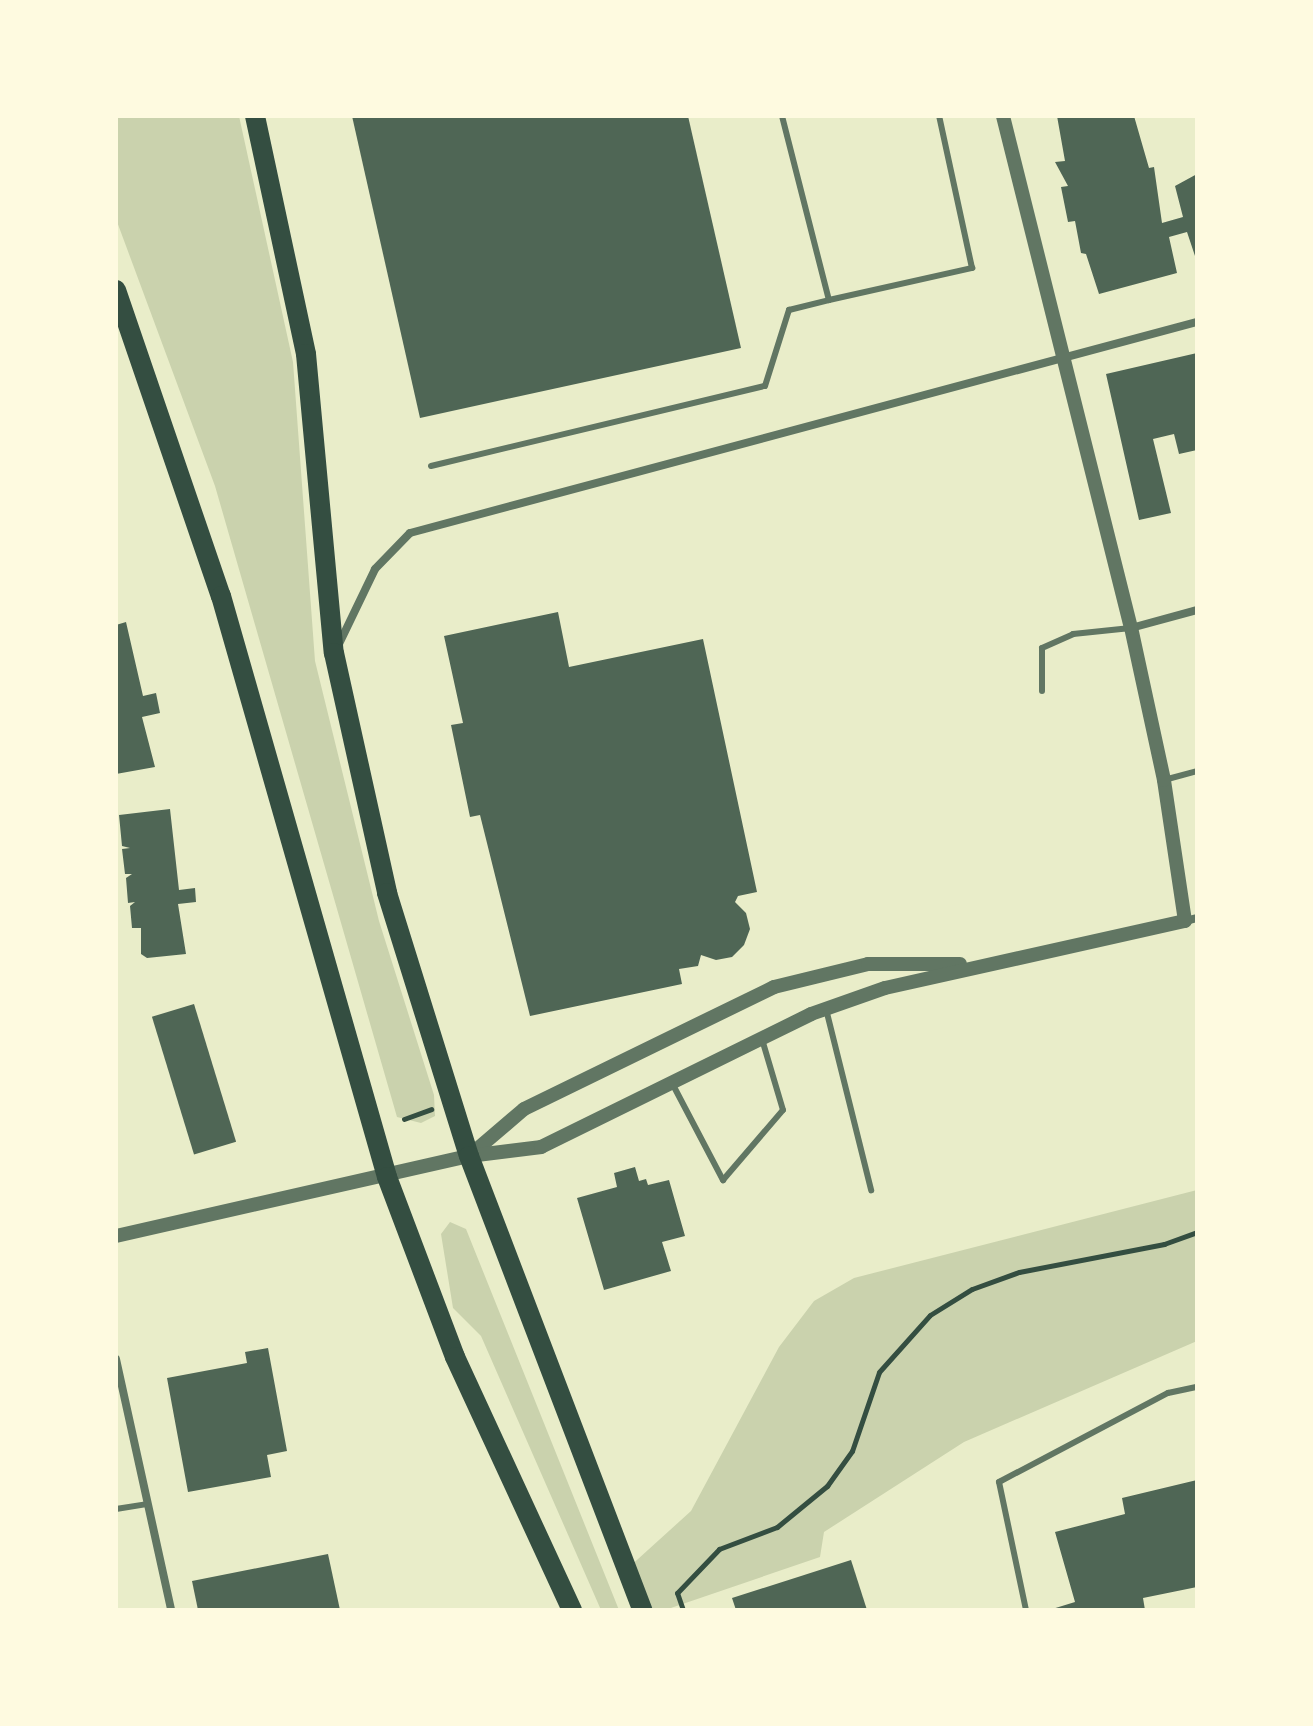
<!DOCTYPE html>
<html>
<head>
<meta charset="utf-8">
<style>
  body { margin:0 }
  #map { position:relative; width:1313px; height:1726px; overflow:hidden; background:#e9edc9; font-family:Cabin,sans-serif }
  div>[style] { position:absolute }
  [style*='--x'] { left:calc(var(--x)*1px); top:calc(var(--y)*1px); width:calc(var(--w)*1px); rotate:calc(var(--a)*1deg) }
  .green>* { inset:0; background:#cad2ad }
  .building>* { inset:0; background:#4f6655; transform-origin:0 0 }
  .path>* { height:5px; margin:-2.5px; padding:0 2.5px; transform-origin:2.5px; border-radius:2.5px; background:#344e41 }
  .service>* { height:6px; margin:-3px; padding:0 3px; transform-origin:3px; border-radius:3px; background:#617663 }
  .minor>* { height:8px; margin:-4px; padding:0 4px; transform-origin:4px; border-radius:4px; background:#617663 }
  .tertiary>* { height:14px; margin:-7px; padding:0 7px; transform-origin:7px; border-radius:7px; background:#617663 }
  .primary>* { height:20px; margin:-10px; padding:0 10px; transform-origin:10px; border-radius:10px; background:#344e41 }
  span { translate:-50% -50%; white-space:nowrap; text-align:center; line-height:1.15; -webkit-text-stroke:6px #fefae0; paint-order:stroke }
  .frame { position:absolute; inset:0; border:118px solid #fefae0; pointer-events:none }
</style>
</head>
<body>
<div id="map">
  <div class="green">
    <i style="clip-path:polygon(116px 116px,239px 116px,293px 362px,315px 661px,379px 921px,434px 1095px,435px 1116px,421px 1123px,397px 1117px,215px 486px,116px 219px)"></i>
    <i style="clip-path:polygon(1197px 1190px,1197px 1341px,964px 1442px,824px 1532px,820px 1557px,665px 1610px,642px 1610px,627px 1569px,691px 1511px,779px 1347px,814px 1301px,854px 1278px)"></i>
    <i style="clip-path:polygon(450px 1222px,466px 1229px,619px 1610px,601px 1610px,481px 1336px,453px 1308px,441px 1234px)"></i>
  </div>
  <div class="building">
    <i style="clip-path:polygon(352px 116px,688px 116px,741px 348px,420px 418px)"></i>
    <i style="clip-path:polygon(1057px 116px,1134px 116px,1149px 168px,1154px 167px,1162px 223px,1183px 217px,1175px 186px,1197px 174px,1197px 262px,1187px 232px,1169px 237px,1177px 273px,1099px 294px,1086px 254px,1081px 253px,1075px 221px,1068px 222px,1061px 187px,1068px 186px,1055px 162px,1065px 161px)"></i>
    <i style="clip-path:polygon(1197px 353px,1197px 450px,1179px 454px,1174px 434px,1153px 439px,1171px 513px,1139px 520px,1106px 374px)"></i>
    <i style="clip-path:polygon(558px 612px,569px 667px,703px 639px,757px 892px,738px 896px,735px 902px,746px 913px,750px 929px,744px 945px,732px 957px,716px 960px,701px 955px,698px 966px,679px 969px,682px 984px,530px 1016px,480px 815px,470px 817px,451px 725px,463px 723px,444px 636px)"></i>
    <i style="clip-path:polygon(126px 622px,143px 696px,156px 693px,160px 713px,142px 717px,155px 767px,116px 774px,116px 625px)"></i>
    <i style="clip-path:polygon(170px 809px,179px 890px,195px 888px,196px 902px,178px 904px,186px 954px,147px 958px,141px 954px,141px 928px,132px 928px,130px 906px,135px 902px,128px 903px,126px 878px,132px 874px,125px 874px,122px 849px,130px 848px,122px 846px,119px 815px)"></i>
    <i style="left:194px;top:1004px;width:144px;height:44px;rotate:73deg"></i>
    <i style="clip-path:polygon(635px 1167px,639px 1181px,646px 1179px,648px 1185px,669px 1180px,685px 1236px,662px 1242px,671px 1271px,604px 1290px,577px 1198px,617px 1187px,614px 1173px)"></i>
    <i style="clip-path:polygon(268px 1348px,287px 1451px,267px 1455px,271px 1477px,188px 1492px,167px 1378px,247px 1363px,245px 1352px)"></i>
    <i style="clip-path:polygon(1197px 1480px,1197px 1587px,1143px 1598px,1145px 1610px,1049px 1610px,1075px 1602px,1055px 1532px,1125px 1514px,1122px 1498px)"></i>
    <i style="clip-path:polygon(328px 1554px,340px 1610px,198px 1610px,192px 1581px)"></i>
    <i style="clip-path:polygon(851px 1560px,867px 1610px,736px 1610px,732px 1598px)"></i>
  </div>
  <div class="path">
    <i style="--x:404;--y:1119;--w:29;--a:-20"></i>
    <i style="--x:683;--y:1610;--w:18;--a:-109"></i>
    <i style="--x:677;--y:1593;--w:61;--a:-46.3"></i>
    <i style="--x:719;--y:1549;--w:62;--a:-20.8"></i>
    <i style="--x:777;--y:1527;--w:65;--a:-39.4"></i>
    <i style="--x:827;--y:1486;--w:43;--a:-54.5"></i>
    <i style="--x:852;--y:1451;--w:83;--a:-71.1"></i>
    <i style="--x:879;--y:1372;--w:76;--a:-48.2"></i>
    <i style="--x:930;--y:1315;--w:49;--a:-31.8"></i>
    <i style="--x:972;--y:1289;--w:50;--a:-19.9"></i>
    <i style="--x:1019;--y:1272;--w:148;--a:-10.9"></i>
    <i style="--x:1164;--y:1244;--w:35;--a:-20"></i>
  </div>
  <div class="service">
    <i style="--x:782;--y:116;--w:190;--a:75.7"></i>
    <i style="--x:829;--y:300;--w:147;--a:-12.6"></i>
    <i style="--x:972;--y:268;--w:156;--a:-102.2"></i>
    <i style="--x:431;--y:466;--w:343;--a:-13.5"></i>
    <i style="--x:765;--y:386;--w:80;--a:-72.5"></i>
    <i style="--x:789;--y:310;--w:41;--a:-14"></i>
    <i style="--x:1042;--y:691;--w:43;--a:-90"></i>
    <i style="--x:1042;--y:648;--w:34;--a:-24"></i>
    <i style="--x:1073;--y:634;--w:58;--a:-5.9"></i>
    <i style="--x:1164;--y:780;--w:34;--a:-15"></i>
    <i style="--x:826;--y:1009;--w:187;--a:76"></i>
    <i style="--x:672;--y:1083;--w:110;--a:62.3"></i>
    <i style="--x:723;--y:1180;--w:92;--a:-49.4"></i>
    <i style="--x:783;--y:1110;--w:74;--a:-106.5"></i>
    <i style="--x:116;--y:1509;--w:31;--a:-9"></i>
    <i style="--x:1026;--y:1610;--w:131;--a:-101.9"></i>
    <i style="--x:999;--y:1482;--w:191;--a:-27.8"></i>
    <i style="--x:1168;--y:1393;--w:30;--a:-12"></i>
  </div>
  <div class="minor">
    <i style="--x:1131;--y:628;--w:68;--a:-15.3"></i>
    <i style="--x:338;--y:646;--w:85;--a:-64.3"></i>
    <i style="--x:375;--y:569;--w:50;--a:-45.8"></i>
    <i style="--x:410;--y:533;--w:815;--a:-15.01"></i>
    <i style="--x:1185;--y:921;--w:12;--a:-14"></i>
    <i style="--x:116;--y:1359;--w:257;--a:77.6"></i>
  </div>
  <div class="tertiary">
    <i style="--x:469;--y:1156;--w:72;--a:-40.5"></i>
    <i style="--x:524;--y:1109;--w:278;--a:-26"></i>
    <i style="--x:774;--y:987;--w:97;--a:-13.7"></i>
    <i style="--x:868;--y:964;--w:92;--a:0"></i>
    <i style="--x:116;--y:1236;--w:362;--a:-12.8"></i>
    <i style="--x:469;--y:1156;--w:73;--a:-7.1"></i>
    <i style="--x:541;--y:1147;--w:301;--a:-26.2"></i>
    <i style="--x:811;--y:1014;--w:78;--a:-19.4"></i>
    <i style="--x:885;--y:988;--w:307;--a:-12.6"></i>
    <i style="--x:1185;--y:921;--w:143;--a:-98.5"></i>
    <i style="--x:1164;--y:780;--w:156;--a:-102.2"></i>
    <i style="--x:1131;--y:628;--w:528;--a:-104.04"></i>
  </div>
  <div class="primary">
    <i style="--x:255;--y:116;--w:243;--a:77.9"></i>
    <i style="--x:306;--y:354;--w:300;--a:84.7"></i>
    <i style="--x:334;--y:653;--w:246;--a:77.5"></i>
    <i style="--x:387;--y:893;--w:275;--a:72.7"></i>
    <i style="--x:469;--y:1156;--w:486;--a:69.1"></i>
    <i style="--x:116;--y:290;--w:324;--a:71.1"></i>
    <i style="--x:221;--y:596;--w:604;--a:74.05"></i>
    <i style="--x:387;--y:1177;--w:192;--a:69.3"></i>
    <i style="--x:455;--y:1357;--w:279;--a:65.2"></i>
  </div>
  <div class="frame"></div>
</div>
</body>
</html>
